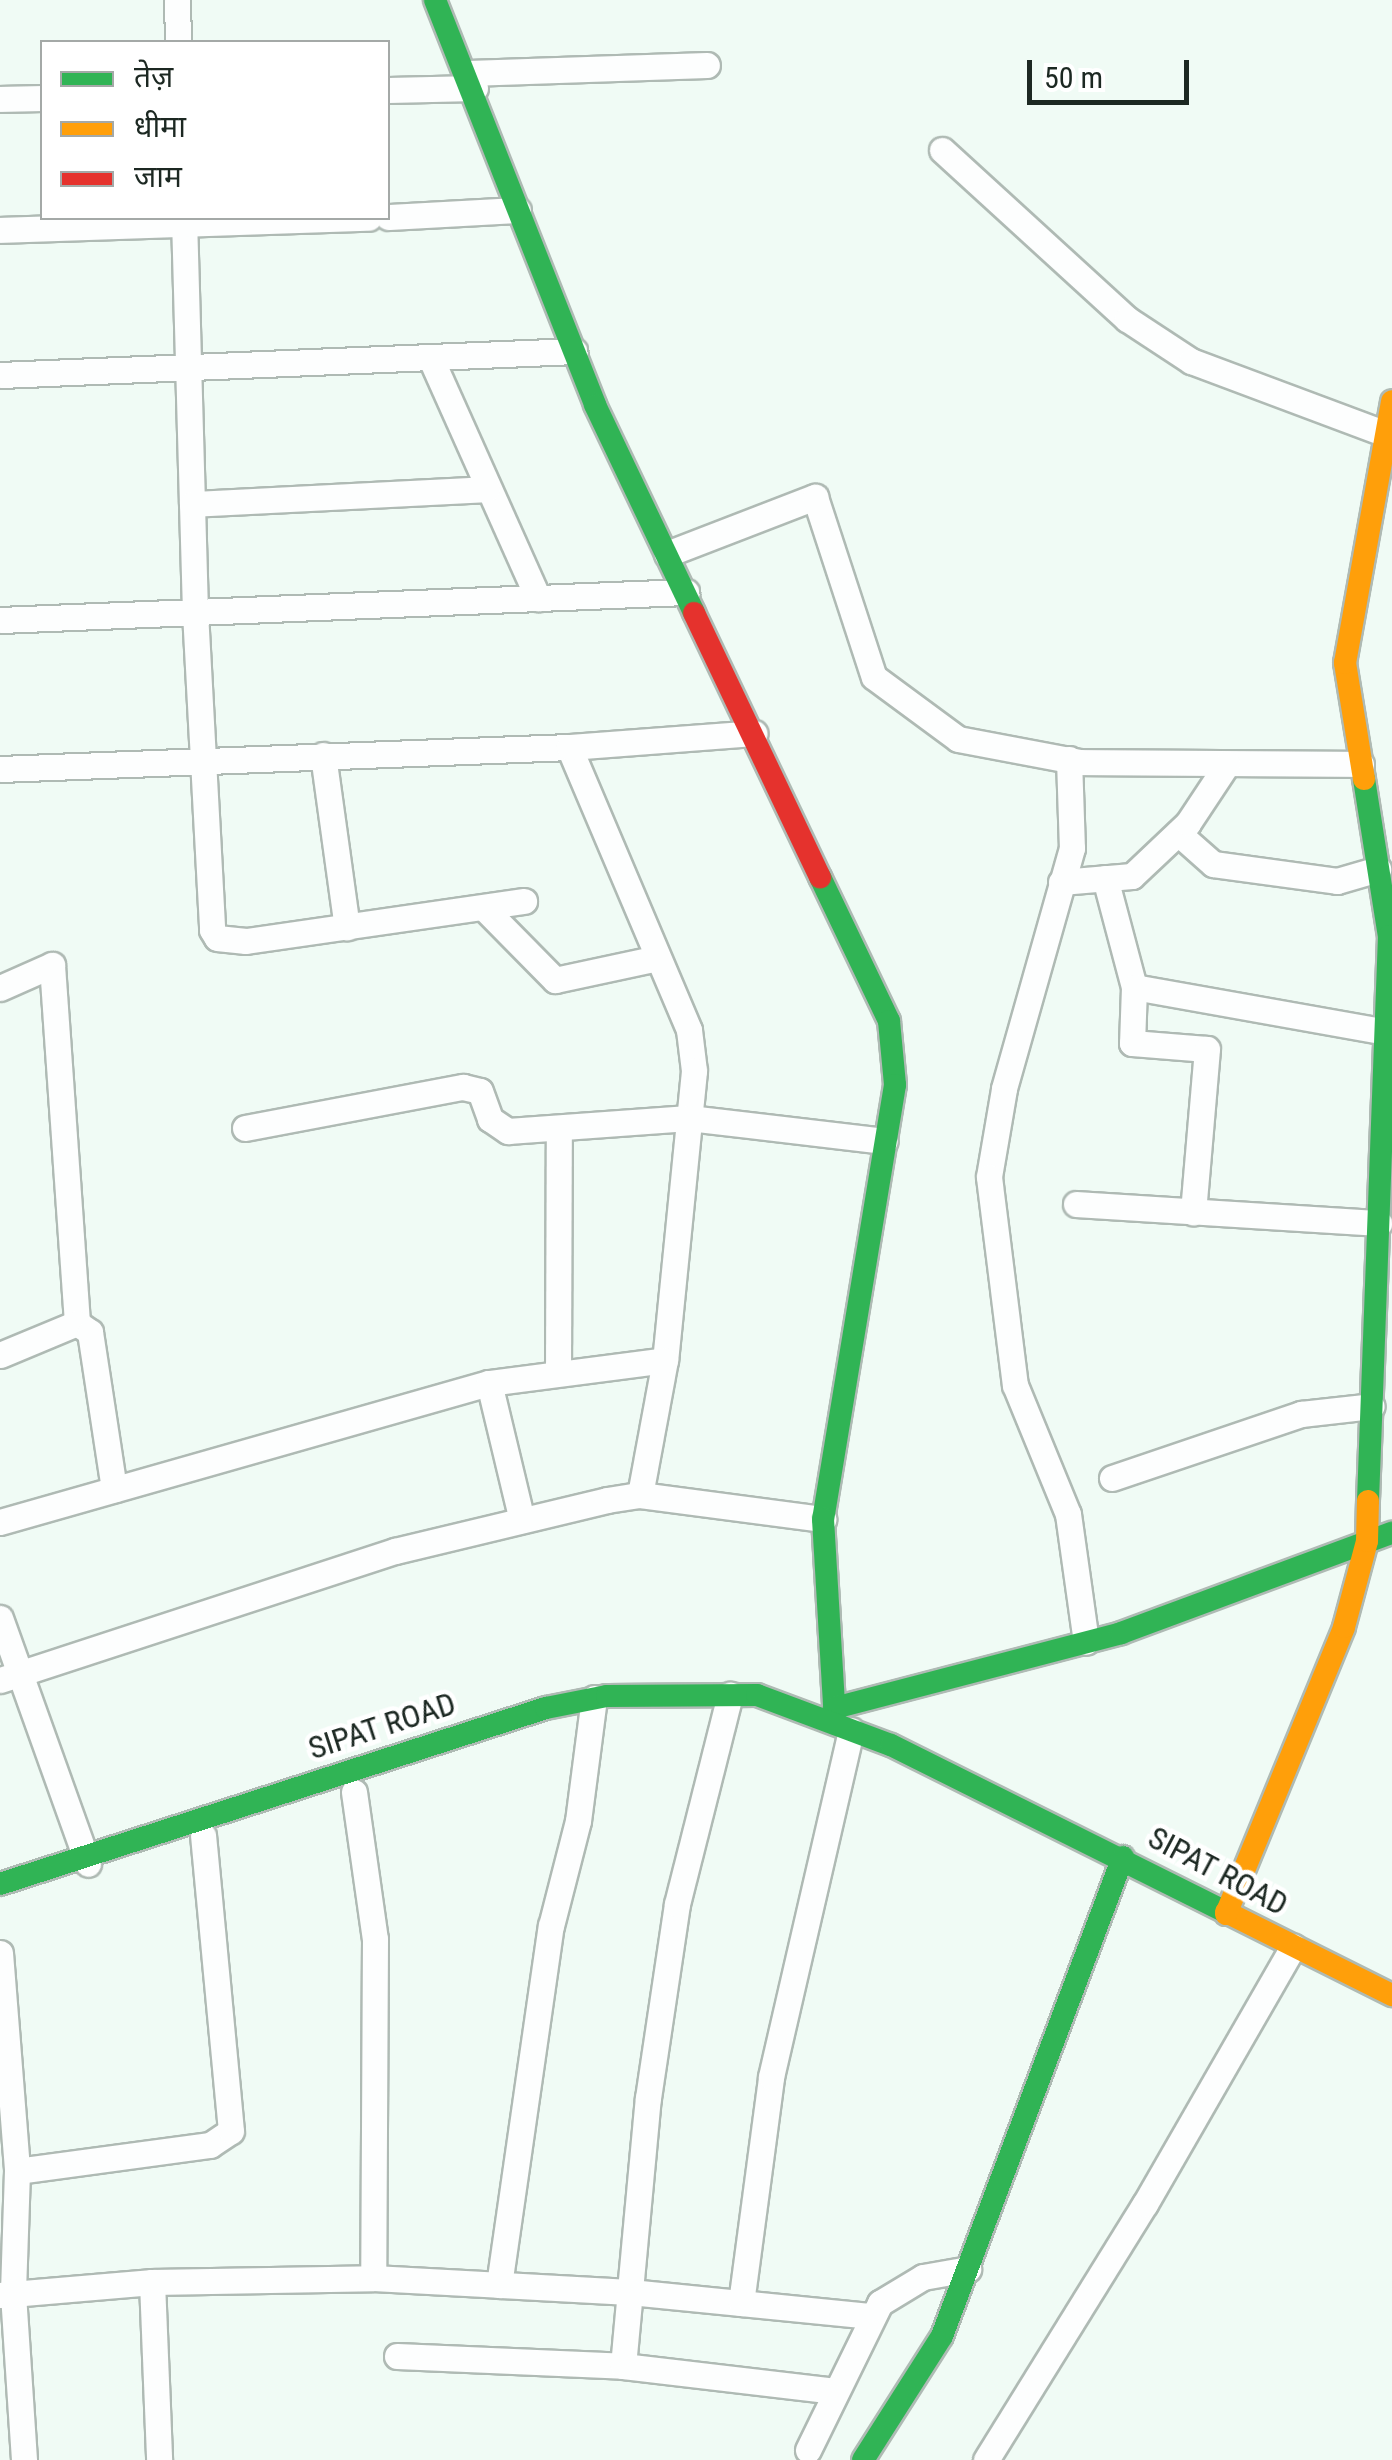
<!DOCTYPE html>
<html>
<head>
<meta charset="utf-8">
<style>
  body { margin:0 }
  #map { position:relative; width:1392px; height:2460px; overflow:hidden; background:#f0fbf5; font-family:"Roboto Condensed","Noto Sans Devanagari",sans-serif }
  div>[style] { position:absolute }
  [style*='--x'] { left:calc(var(--x)*1px); top:calc(var(--y)*1px); width:calc(var(--w)*1px); rotate:calc(var(--a)*1deg) }
  .roads { filter:drop-shadow(2px 0 #afbab4) drop-shadow(-2px 0 #afbab4) drop-shadow(0 2px #afbab4) drop-shadow(0 -2px #afbab4) }
  .street>* { height:25px; margin:-12.5px; padding:0 12.5px; transform-origin:12.5px; border-radius:12.5px; background:#fdfefe }
  .fast>* { height:22px; margin:-11px; padding:0 11px; transform-origin:11px; border-radius:11px; background:#30b455 }
  .slow>* { height:22px; margin:-11px; padding:0 11px; transform-origin:11px; border-radius:11px; background:#ff9f0a }
  .jam>* { height:22px; margin:-11px; padding:0 11px; transform-origin:11px; border-radius:11px; background:#e5322d }
  span { translate:-50% -50%; white-space:nowrap; text-align:center; line-height:1.15; -webkit-text-stroke:9px #fff; paint-order:stroke }
  .street-label { font-size:32px; color:#1c2822 }
  .legend { position:absolute; left:40px; top:40px; width:350px; height:180px; box-sizing:border-box; background:#fff; border:2px solid #a4a9a7; margin:0; padding:12px 18px; list-style:none; font-size:30px; color:#1c2822 }
  .legend li { display:flex; align-items:center; gap:20px; height:50px }
  .legend b { width:50px; border:2px solid #a4a9a7 }
  .scale { position:absolute; left:1027px; top:60px; width:162px; height:45px; box-sizing:border-box; border:5px solid #1c2822; border-top:0; padding-left:12px; font-size:30px; line-height:35px; white-space:nowrap; color:#1c2822; -webkit-text-stroke:8px #fff; paint-order:stroke }
</style>
</head>
<body>
<div id="map">
  <div class="roads">
    <div class="street">
      <i style="--x:177;--y:0;--w:42;--a:88.6"></i>
      <i style="--x:468;--y:73;--w:239;--a:-1.9"></i>
      <i style="--x:388;--y:90;--w:87;--a:-1.3"></i>
      <i style="--x:0;--y:99;--w:42;--a:-1.4"></i>
      <i style="--x:942;--y:150;--w:251;--a:42.4"></i>
      <i style="--x:1127;--y:319;--w:77;--a:33.3"></i>
      <i style="--x:1191;--y:361;--w:208;--a:20.5"></i>
      <i style="--x:388;--y:217;--w:130;--a:-3.1"></i>
      <i style="--x:184;--y:218;--w:394;--a:88.4"></i>
      <i style="--x:195;--y:612;--w:318;--a:86.9"></i>
      <i style="--x:212;--y:930;--w:9;--a:58"></i>
      <i style="--x:217;--y:938;--w:29;--a:6"></i>
      <i style="--x:246;--y:941;--w:281;--a:-8.2"></i>
      <i style="--x:0;--y:230;--w:369;--a:-1.9"></i>
      <i style="--x:432;--y:361;--w:260;--a:65.9"></i>
      <i style="--x:0;--y:375;--w:575;--a:-2.39"></i>
      <i style="--x:192;--y:504;--w:295;--a:-2.9"></i>
      <i style="--x:667;--y:554;--w:159;--a:-21.1"></i>
      <i style="--x:815;--y:497;--w:189;--a:71.9"></i>
      <i style="--x:874;--y:677;--w:104;--a:36.4"></i>
      <i style="--x:958;--y:739;--w:124;--a:10.7"></i>
      <i style="--x:1080;--y:762;--w:281;--a:0.4"></i>
      <i style="--x:0;--y:620;--w:687;--a:-2.34"></i>
      <i style="--x:569;--y:747;--w:307;--a:67"></i>
      <i style="--x:689;--y:1030;--w:41;--a:83"></i>
      <i style="--x:694;--y:1071;--w:290;--a:95.7"></i>
      <i style="--x:665;--y:1360;--w:137;--a:100.5"></i>
      <i style="--x:323;--y:755;--w:174;--a:82.1"></i>
      <i style="--x:1069;--y:759;--w:89;--a:88.1"></i>
      <i style="--x:1072;--y:848;--w:250;--a:105.8"></i>
      <i style="--x:1004;--y:1089;--w:89;--a:99.7"></i>
      <i style="--x:989;--y:1177;--w:210;--a:82.9"></i>
      <i style="--x:1015;--y:1385;--w:139;--a:67.7"></i>
      <i style="--x:1068;--y:1514;--w:129;--a:82"></i>
      <i style="--x:0;--y:769;--w:569;--a:-2.21"></i>
      <i style="--x:569;--y:747;--w:186;--a:-4.3"></i>
      <i style="--x:1178;--y:833;--w:47;--a:41.5"></i>
      <i style="--x:1213;--y:864;--w:125;--a:7.8"></i>
      <i style="--x:1337;--y:881;--w:43;--a:-16.3"></i>
      <i style="--x:1105;--y:878;--w:113;--a:75.1"></i>
      <i style="--x:1134;--y:987;--w:256;--a:10.1"></i>
      <i style="--x:1061;--y:882;--w:71;--a:-4.8"></i>
      <i style="--x:1132;--y:876;--w:77;--a:-43.4"></i>
      <i style="--x:1188;--y:823;--w:71;--a:-56.5"></i>
      <i style="--x:485;--y:909;--w:100;--a:45.4"></i>
      <i style="--x:555;--y:980;--w:105;--a:-12.1"></i>
      <i style="--x:1134;--y:987;--w:56;--a:92"></i>
      <i style="--x:1132;--y:1043;--w:75;--a:4.6"></i>
      <i style="--x:1207;--y:1049;--w:164;--a:94.9"></i>
      <i style="--x:0;--y:988;--w:57;--a:-23.9"></i>
      <i style="--x:52;--y:965;--w:359;--a:86"></i>
      <i style="--x:77;--y:1323;--w:83;--a:157.4"></i>
      <i style="--x:245;--y:1128;--w:222;--a:-10.7"></i>
      <i style="--x:463;--y:1087;--w:17;--a:13"></i>
      <i style="--x:480;--y:1091;--w:30;--a:70"></i>
      <i style="--x:490;--y:1119;--w:22;--a:34"></i>
      <i style="--x:508;--y:1131;--w:181;--a:-4.1"></i>
      <i style="--x:689;--y:1118;--w:197;--a:6.7"></i>
      <i style="--x:1076;--y:1204;--w:304;--a:3.6"></i>
      <i style="--x:77;--y:1323;--w:16;--a:35"></i>
      <i style="--x:90;--y:1332;--w:159;--a:81.3"></i>
      <i style="--x:558;--y:1373;--w:245;--a:-89.8"></i>
      <i style="--x:489;--y:1383;--w:141;--a:76.5"></i>
      <i style="--x:1112;--y:1478;--w:200;--a:-18.7"></i>
      <i style="--x:1301;--y:1414;--w:71;--a:-6.4"></i>
      <i style="--x:0;--y:1522;--w:508;--a:-15.87"></i>
      <i style="--x:489;--y:1383;--w:177;--a:-7.4"></i>
      <i style="--x:0;--y:1618;--w:261;--a:70.3"></i>
      <i style="--x:0;--y:1680;--w:416;--a:-18.1"></i>
      <i style="--x:395;--y:1551;--w:218;--a:-13.5"></i>
      <i style="--x:607;--y:1500;--w:33;--a:-9"></i>
      <i style="--x:640;--y:1495;--w:185;--a:7.5"></i>
      <i style="--x:354;--y:1792;--w:148;--a:81.9"></i>
      <i style="--x:375;--y:1939;--w:339;--a:90.3"></i>
      <i style="--x:0;--y:1953;--w:219;--a:85.5"></i>
      <i style="--x:17;--y:2171;--w:123;--a:91.9"></i>
      <i style="--x:13;--y:2294;--w:166;--a:86.2"></i>
      <i style="--x:17;--y:2171;--w:195;--a:-7.7"></i>
      <i style="--x:210;--y:2145;--w:25;--a:-34"></i>
      <i style="--x:231;--y:2131;--w:297;--a:-95.4"></i>
      <i style="--x:152;--y:2282;--w:178;--a:87.7"></i>
      <i style="--x:499;--y:2285;--w:363;--a:-81.8"></i>
      <i style="--x:551;--y:1926;--w:108;--a:-75.6"></i>
      <i style="--x:578;--y:1821;--w:124;--a:-82.6"></i>
      <i style="--x:0;--y:2295;--w:153;--a:-4.9"></i>
      <i style="--x:152;--y:2282;--w:221;--a:-1"></i>
      <i style="--x:373;--y:2278;--w:257;--a:3.1"></i>
      <i style="--x:630;--y:2292;--w:243;--a:5.7"></i>
      <i style="--x:741;--y:2303;--w:228;--a:-82.4"></i>
      <i style="--x:771;--y:2077;--w:356;--a:-77"></i>
      <i style="--x:397;--y:2356;--w:226;--a:2.5"></i>
      <i style="--x:623;--y:2366;--w:214;--a:6.7"></i>
      <i style="--x:623;--y:2366;--w:269;--a:-84.7"></i>
      <i style="--x:648;--y:2098;--w:196;--a:-81.5"></i>
      <i style="--x:677;--y:1904;--w:216;--a:-75.8"></i>
      <i style="--x:808;--y:2450;--w:164;--a:-63.9"></i>
      <i style="--x:880;--y:2303;--w:50;--a:-31.2"></i>
      <i style="--x:923;--y:2277;--w:46;--a:-10.1"></i>
      <i style="--x:986;--y:2460;--w:301;--a:-58.2"></i>
      <i style="--x:1145;--y:2204;--w:297;--a:-60.1"></i>
    </div>
    <div class="fast">
      <i style="--x:435;--y:0;--w:435;--a:68.4"></i>
      <i style="--x:595;--y:405;--w:230;--a:64.5"></i>
      <i style="--x:1364;--y:779;--w:159;--a:81"></i>
      <i style="--x:1389;--y:936;--w:565;--a:92.13"></i>
      <i style="--x:820;--y:877;--w:160;--a:64.4"></i>
      <i style="--x:889;--y:1021;--w:64;--a:84.6"></i>
      <i style="--x:895;--y:1085;--w:440;--a:99.4"></i>
      <i style="--x:823;--y:1519;--w:205;--a:86.6"></i>
      <i style="--x:834;--y:1708;--w:297;--a:-14.6"></i>
      <i style="--x:1121;--y:1633;--w:289;--a:-20.3"></i>
      <i style="--x:0;--y:1884;--w:574;--a:-17.87"></i>
      <i style="--x:546;--y:1708;--w:62;--a:-11.1"></i>
      <i style="--x:607;--y:1696;--w:150;--a:-0.4"></i>
      <i style="--x:757;--y:1695;--w:143;--a:20.5"></i>
      <i style="--x:891;--y:1745;--w:374;--a:26.5"></i>
      <i style="--x:863;--y:2460;--w:147;--a:-57.5"></i>
      <i style="--x:942;--y:2336;--w:512;--a:-69.3"></i>
    </div>
    <div class="slow">
      <i style="--x:1364;--y:779;--w:118;--a:-99.3"></i>
      <i style="--x:1345;--y:663;--w:266;--a:-79.8"></i>
      <i style="--x:1226;--y:1912;--w:186;--a:26.6"></i>
      <i style="--x:1226;--y:1914;--w:310;--a:-67.6"></i>
      <i style="--x:1344;--y:1627;--w:89;--a:-75"></i>
      <i style="--x:1367;--y:1541;--w:40;--a:-88.6"></i>
    </div>
    <div class="jam">
      <i style="--x:694;--y:613;--w:293;--a:64.5"></i>
    </div>
  </div>
  <div class="street-label">
    <span style="left:382px;top:1726px;rotate:-18deg">SIPAT ROAD</span>
    <span style="left:1218px;top:1871px;rotate:28deg">SIPAT ROAD</span>
  </div>
  <ul class="legend">
  <li><b style="height:12px;background:#30b455"></b>तेज़</li>
  <li><b style="height:12px;background:#ff9f0a"></b>धीमा</li>
  <li><b style="height:12px;background:#e5322d"></b>जाम</li>
  </ul>
  <div class="scale">50 m</div>
</div>
</body>
</html>
